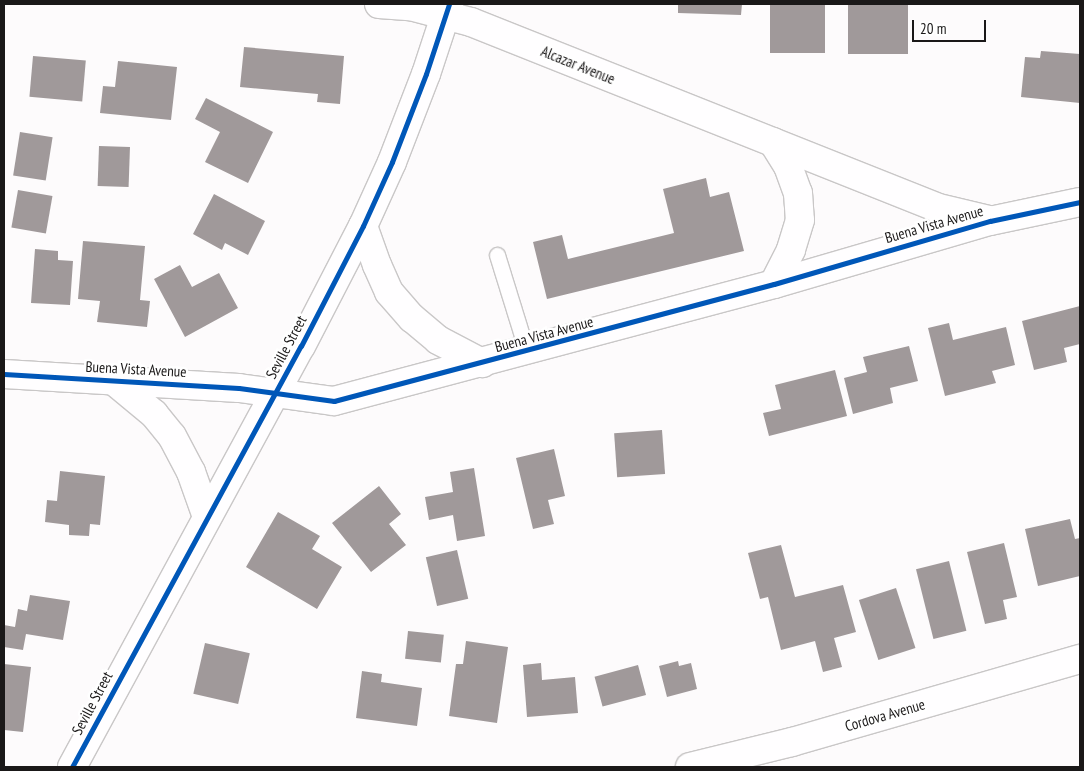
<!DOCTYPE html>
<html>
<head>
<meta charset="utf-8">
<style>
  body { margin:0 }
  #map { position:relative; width:1084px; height:771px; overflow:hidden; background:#fdfbfc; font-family:"PT Sans Narrow",sans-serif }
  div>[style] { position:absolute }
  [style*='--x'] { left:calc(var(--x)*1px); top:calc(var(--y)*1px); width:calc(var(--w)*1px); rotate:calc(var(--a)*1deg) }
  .building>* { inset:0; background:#a0999a; transform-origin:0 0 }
  .roads { filter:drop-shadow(1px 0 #c9c7c7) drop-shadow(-1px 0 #c9c7c7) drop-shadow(0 1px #c9c7c7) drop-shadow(0 -1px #c9c7c7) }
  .service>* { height:15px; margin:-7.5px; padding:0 7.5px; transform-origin:7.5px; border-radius:7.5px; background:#fffeff }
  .minor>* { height:28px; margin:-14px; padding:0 14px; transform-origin:14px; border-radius:14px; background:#fffeff }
  .cycleway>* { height:5px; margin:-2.5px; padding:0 2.5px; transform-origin:2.5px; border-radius:2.5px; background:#0057b8 }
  span { translate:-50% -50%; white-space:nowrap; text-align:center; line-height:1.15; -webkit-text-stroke:5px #fff; paint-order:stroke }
  .street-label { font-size:15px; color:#1a1818 }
  .frame { position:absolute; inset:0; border:5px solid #1a1818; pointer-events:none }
  .scale { position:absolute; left:912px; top:20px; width:74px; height:22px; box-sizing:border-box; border:2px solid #1a1818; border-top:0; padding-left:6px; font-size:15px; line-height:18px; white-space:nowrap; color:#1a1818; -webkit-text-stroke:4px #fff; paint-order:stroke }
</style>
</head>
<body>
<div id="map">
  <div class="building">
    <i style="clip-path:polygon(678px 4px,742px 4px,741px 15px,678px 13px)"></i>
    <i style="left:770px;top:4px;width:55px;height:49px"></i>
    <i style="left:848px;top:4px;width:60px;height:50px"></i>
    <i style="clip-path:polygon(244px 47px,344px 56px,340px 104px,317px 102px,318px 94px,240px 87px)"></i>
    <i style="clip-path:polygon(1041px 51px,1080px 54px,1080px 103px,1021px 97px,1025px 57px,1040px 58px)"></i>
    <i style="left:33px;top:56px;width:53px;height:41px;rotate:5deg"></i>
    <i style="clip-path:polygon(118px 61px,177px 67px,171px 120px,100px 113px,103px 86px,115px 87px)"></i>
    <i style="clip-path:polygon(206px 98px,273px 132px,248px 183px,205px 162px,220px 132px,195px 119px)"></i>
    <i style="left:20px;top:132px;width:33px;height:44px;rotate:9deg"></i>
    <i style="left:99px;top:146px;width:31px;height:40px;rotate:2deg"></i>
    <i style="clip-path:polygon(706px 178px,710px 197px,729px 192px,744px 251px,547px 299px,533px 242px,562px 235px,568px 259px,674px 233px,663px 189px)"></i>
    <i style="left:18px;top:190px;width:35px;height:38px;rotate:10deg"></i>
    <i style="clip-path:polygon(214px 194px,265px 221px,248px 255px,225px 243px,222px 250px,193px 234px)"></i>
    <i style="clip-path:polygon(83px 241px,145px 246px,140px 300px,150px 301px,147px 327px,97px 322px,100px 301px,78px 299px)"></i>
    <i style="clip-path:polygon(35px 249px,58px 251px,58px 260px,73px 261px,70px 305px,31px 303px)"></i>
    <i style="clip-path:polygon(180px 265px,192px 287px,219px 273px,238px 308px,185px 337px,154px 279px)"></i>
    <i style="clip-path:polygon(1080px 306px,1080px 344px,1064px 348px,1067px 362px,1034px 370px,1022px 321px)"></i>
    <i style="clip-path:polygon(949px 323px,953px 340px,1006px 327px,1015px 365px,992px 371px,996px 383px,945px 396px,928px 328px)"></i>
    <i style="clip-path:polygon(909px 346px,918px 381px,890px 388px,893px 403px,853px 414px,844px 378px,867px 372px,863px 357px)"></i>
    <i style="clip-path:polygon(835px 370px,847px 416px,769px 436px,763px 413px,781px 409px,775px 385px)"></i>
    <i style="left:662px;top:430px;width:44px;height:48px;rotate:86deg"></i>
    <i style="clip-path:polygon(554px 449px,565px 496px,548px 500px,554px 524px,533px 529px,516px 458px)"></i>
    <i style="clip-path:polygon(474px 468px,485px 536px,457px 541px,453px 515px,429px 520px,425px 497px,453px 492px,450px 472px)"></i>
    <i style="clip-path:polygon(60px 471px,105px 476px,100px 525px,90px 524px,89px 536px,69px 535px,69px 525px,45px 522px,47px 500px,57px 501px)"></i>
    <i style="clip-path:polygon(379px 486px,401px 514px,389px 524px,406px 545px,371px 572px,332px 523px)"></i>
    <i style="clip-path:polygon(278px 512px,320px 536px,312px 549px,342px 567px,317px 609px,246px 567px)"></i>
    <i style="clip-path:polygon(1070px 519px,1075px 539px,1080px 538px,1080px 576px,1038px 586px,1025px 529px)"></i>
    <i style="clip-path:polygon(1004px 543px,1017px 597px,1003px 600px,1007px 619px,985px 624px,967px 552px)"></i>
    <i style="clip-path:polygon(781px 545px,795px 597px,843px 585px,856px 632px,834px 638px,842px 667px,823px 672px,815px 641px,781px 650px,768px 597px,760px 599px,748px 553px)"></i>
    <i style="left:457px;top:550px;width:50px;height:32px;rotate:77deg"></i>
    <i style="left:949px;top:561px;width:72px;height:34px;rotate:76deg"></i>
    <i style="left:896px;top:588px;width:63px;height:39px;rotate:72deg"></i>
    <i style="clip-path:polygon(30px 595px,70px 601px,63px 640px,26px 634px,23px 650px,4px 647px,4px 625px,15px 627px,18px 609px,27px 611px)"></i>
    <i style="left:408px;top:631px;width:36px;height:28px;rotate:6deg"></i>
    <i style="clip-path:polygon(466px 641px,508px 647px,497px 723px,449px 716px,456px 664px,463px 664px)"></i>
    <i style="left:205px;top:643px;width:46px;height:52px;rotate:13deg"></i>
    <i style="clip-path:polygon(678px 661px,679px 666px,691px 663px,697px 689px,667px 697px,659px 666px)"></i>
    <i style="clip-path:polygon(541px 663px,542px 680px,575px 677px,578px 713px,527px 717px,523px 665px)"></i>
    <i style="clip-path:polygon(4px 664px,31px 667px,23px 732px,4px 730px)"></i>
    <i style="left:638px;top:665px;width:31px;height:45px;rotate:75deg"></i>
    <i style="clip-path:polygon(362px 671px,382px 674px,381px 682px,422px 688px,417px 726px,356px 718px)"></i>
  </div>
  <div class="roads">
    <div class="service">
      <i style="--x:497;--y:255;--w:102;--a:72.8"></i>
    </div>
    <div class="minor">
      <i style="--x:379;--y:4;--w:31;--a:4"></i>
      <i style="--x:410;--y:6;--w:63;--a:14.7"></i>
      <i style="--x:471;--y:22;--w:500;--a:21.7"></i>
      <i style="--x:935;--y:207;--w:56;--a:13.5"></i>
      <i style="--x:773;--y:142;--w:28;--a:58"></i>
      <i style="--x:788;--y:166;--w:29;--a:70"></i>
      <i style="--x:798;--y:193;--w:27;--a:86"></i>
      <i style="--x:800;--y:220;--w:31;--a:107"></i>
      <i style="--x:791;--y:250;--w:38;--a:117"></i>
      <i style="--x:363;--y:226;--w:41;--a:70.3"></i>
      <i style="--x:377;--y:265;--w:30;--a:66"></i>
      <i style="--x:389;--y:292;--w:35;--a:49"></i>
      <i style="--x:412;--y:318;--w:34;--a:40"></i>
      <i style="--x:438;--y:340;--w:50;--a:27.6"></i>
      <i style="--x:4;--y:374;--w:235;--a:3.4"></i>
      <i style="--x:239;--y:388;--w:96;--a:7.8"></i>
      <i style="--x:334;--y:401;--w:455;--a:-14.9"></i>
      <i style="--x:774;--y:284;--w:225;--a:-16.3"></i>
      <i style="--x:990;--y:221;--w:92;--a:-11.9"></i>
      <i style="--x:114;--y:381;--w:52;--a:39.5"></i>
      <i style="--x:154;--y:414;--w:28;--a:51"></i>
      <i style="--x:172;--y:436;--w:41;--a:62.2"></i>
      <i style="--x:191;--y:472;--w:48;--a:70.4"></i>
      <i style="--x:72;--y:767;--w:479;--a:-61.5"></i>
      <i style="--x:301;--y:346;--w:135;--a:-62.7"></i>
      <i style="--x:363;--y:226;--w:70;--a:-65.6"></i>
      <i style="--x:392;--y:162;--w:94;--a:-68.9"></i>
      <i style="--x:426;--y:74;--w:74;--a:-71.8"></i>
      <i style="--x:690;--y:767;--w:105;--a:-13.8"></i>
      <i style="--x:792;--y:742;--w:300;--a:-16.1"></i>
    </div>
  </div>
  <div class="cycleway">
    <i style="--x:4;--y:374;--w:235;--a:3.4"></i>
    <i style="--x:239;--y:388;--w:96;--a:7.8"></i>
    <i style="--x:334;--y:401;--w:455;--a:-14.9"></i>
    <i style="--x:774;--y:284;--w:225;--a:-16.3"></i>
    <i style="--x:990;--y:221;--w:92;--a:-11.9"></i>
    <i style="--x:72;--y:767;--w:479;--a:-61.5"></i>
    <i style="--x:301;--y:346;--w:135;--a:-62.7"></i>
    <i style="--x:363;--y:226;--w:70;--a:-65.6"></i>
    <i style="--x:392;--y:162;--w:94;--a:-68.9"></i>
    <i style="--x:426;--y:74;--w:74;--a:-71.8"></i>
  </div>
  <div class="street-label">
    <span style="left:578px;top:65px;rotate:22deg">Alcazar Avenue</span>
    <span style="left:934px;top:224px;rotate:-16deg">Buena Vista Avenue</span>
    <span style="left:544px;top:334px;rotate:-15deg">Buena Vista Avenue</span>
    <span style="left:286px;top:347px;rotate:-62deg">Seville Street</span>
    <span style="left:136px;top:369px;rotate:3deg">Buena Vista Avenue</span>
    <span style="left:92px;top:703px;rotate:-62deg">Seville Street</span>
    <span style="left:885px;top:715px;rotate:-16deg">Cordova Avenue</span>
  </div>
  <div class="frame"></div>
  <div class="scale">20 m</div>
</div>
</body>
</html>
